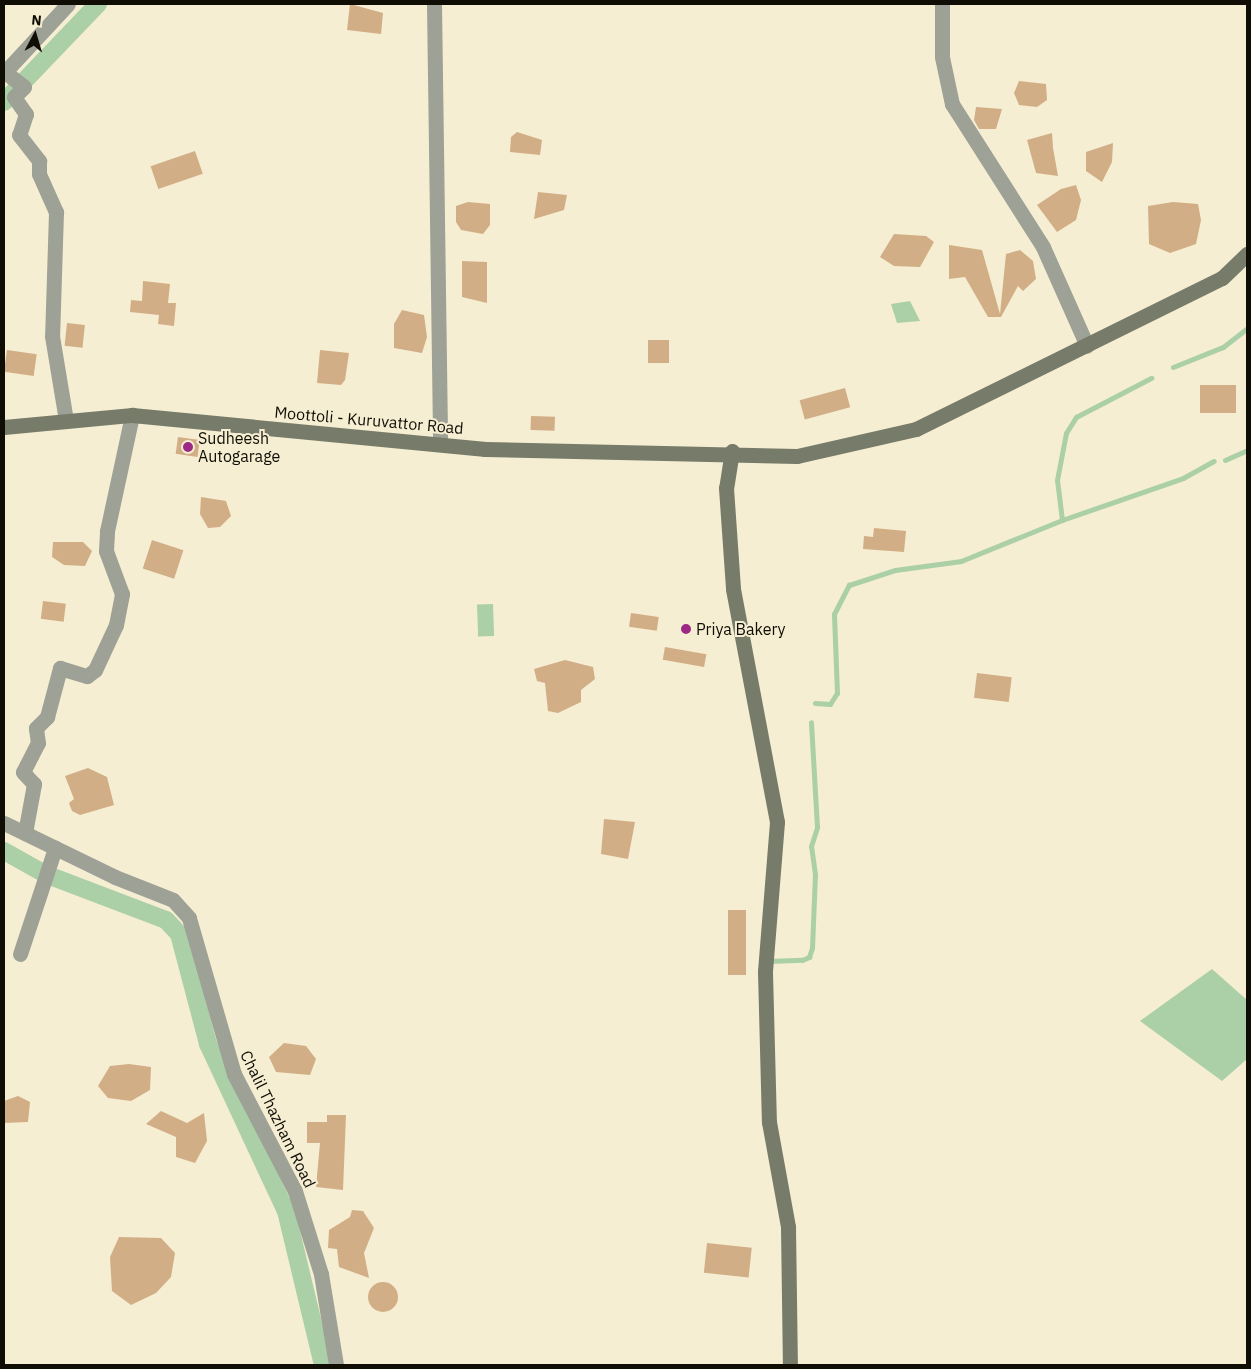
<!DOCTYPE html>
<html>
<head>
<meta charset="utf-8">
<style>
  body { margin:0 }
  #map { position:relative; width:1251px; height:1369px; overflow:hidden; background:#f6eed2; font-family:"IBM Plex Sans",sans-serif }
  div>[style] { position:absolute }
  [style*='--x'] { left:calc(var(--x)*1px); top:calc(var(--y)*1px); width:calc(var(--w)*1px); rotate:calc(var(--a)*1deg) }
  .water>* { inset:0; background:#abcfa7; transform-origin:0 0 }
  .stream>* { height:5px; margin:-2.5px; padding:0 2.5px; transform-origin:2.5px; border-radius:2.5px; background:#abcfa7 }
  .canal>* { height:18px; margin:-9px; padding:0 9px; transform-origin:9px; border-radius:9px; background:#abcfa7 }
  .building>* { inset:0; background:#d1ae86; transform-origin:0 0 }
  .round { border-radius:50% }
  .street>* { height:15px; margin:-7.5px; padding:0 7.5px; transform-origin:7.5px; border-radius:7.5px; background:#9ea195 }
  .secondary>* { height:15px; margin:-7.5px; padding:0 7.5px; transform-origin:7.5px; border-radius:7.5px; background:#777b6a }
  .dots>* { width:14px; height:14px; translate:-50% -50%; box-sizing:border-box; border:2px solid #f6eed2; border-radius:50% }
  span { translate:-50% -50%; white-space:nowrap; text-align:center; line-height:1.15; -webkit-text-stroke:4px #f6eed2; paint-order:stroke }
  .street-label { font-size:16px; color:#100d05 }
  .poi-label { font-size:16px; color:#100d05 }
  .left { translate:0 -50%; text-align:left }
  .frame { position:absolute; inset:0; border:5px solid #100d05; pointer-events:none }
  .north { position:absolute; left:10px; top:10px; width:50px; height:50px; -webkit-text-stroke:4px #f6eed2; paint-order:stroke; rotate:6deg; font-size:14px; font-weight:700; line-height:20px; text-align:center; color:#100d05 }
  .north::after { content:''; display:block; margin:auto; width:18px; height:22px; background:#100d05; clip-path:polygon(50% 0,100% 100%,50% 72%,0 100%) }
</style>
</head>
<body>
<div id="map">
  <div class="water">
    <i style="clip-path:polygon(910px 301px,920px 321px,897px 323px,891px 304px)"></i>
    <i style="left:493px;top:604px;width:32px;height:16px;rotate:88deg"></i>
    <i style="clip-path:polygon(1212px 969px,1247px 1000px,1247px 1059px,1222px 1081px,1140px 1021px)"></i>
  </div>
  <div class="stream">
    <i style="--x:1173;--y:367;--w:54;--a:-21.8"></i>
    <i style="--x:1223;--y:347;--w:31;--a:-38"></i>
    <i style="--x:1225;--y:460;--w:24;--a:-24"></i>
    <i style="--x:1062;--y:520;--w:128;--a:-19.1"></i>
    <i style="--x:1183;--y:478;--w:35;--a:-29"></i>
    <i style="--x:815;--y:703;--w:15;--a:4"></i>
    <i style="--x:830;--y:704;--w:13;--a:-58"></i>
    <i style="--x:837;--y:693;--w:79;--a:-92.2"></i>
    <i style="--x:834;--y:614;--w:33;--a:-63"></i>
    <i style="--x:849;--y:585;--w:48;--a:-18.1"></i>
    <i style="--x:895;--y:570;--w:67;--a:-7.8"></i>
    <i style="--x:961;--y:561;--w:109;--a:-22.1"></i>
    <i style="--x:1062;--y:520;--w:40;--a:-97.1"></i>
    <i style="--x:1057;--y:480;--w:48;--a:-79.2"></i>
    <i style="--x:1066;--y:433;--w:19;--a:-58"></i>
    <i style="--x:1076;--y:417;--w:85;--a:-27.5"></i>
    <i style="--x:768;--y:961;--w:34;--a:-2"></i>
    <i style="--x:802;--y:960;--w:8;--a:-23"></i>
    <i style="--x:809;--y:957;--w:9;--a:-72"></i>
    <i style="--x:812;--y:948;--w:74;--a:-87.7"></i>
    <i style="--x:815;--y:874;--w:28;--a:-98"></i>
    <i style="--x:811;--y:846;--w:20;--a:-72"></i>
    <i style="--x:817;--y:827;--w:105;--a:-93.3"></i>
  </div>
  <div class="canal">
    <i style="--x:4;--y:102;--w:136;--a:-46.2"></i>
    <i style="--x:4;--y:851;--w:47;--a:29.3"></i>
    <i style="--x:45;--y:874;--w:129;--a:20.8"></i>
    <i style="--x:166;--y:920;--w:19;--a:47"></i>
    <i style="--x:179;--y:934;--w:114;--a:75.2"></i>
    <i style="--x:208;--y:1044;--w:184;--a:65"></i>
    <i style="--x:286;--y:1211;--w:158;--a:76.5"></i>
  </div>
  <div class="building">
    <i style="clip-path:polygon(350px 4px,383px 13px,381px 34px,347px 30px)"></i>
    <i style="clip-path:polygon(1019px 81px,1046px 84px,1047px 100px,1037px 107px,1019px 105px,1014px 93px)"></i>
    <i style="clip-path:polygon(976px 107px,1002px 109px,996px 129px,979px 129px,974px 120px)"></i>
    <i style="clip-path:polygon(517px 132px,542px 140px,540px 155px,510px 152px,511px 137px)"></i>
    <i style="clip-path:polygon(1052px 133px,1053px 148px,1058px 176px,1036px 173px,1027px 140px)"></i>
    <i style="clip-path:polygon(1113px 143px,1112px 162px,1102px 182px,1086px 171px,1086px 152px)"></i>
    <i style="left:195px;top:151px;width:24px;height:47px;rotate:71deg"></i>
    <i style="clip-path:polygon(1076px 185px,1081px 200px,1076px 220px,1057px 232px,1037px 205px,1061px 189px)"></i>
    <i style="clip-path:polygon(538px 192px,567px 195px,564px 210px,534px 219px)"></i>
    <i style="clip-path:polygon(468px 202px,490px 204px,490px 225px,483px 234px,461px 230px,456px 222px,456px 206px)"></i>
    <i style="clip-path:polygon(1173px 202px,1198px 204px,1201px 220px,1196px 244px,1170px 253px,1149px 244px,1148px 206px)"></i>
    <i style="clip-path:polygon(894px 234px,926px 236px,934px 242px,920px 267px,894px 266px,880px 257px)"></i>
    <i style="clip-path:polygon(949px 245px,982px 250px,1000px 314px,1006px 254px,1020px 250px,1033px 261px,1036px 279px,1023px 291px,1018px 286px,1001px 317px,988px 317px,965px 277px,949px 279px)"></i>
    <i style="clip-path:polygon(462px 261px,487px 262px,487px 303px,462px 297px)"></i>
    <i style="clip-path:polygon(143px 281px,170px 284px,168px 303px,176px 303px,174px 326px,158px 324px,159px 315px,130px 312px,131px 300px,142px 301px)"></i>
    <i style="clip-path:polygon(402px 310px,424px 315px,427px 337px,422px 353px,394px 348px,394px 324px)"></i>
    <i style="left:67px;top:323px;width:18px;height:23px;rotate:6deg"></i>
    <i style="left:648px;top:340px;width:21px;height:23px"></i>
    <i style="left:7px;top:350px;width:30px;height:22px;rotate:8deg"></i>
    <i style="clip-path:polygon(320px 350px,349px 353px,345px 380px,341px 385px,317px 383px)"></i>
    <i style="left:1200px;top:385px;width:36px;height:28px"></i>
    <i style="left:845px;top:388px;width:20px;height:47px;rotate:75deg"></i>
    <i style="left:531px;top:416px;width:24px;height:14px;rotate:2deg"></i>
    <i style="left:178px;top:437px;width:22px;height:17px;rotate:8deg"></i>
    <i style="clip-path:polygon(201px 497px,226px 501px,231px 516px,220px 527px,208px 528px,200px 514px)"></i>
    <i style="clip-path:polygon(874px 528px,906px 531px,904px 552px,863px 549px,864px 536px,873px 537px)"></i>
    <i style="left:152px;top:540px;width:33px;height:30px;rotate:18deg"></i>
    <i style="clip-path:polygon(53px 542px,83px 542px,92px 551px,85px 566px,64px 565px,52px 557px)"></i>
    <i style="left:43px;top:601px;width:23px;height:18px;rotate:7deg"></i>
    <i style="left:631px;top:613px;width:28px;height:14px;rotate:8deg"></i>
    <i style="left:665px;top:647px;width:42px;height:13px;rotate:10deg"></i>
    <i style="clip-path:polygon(565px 660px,593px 667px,595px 679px,581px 690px,581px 702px,558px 713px,548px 711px,545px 683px,537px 681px,534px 669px)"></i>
    <i style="left:977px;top:673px;width:35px;height:25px;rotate:7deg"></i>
    <i style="clip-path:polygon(88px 768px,107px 777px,114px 805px,80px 815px,72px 811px,69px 803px,74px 799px,65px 776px)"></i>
    <i style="clip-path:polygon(604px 819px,635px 822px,628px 859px,601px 854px)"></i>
    <i style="left:728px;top:910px;width:18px;height:65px"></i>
    <i style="clip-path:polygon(284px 1043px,306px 1046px,316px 1059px,310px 1075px,276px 1072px,269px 1057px)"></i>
    <i style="clip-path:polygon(129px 1064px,151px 1067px,150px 1090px,131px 1101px,108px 1098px,98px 1086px,110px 1066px)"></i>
    <i style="clip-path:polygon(18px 1096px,30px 1102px,28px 1122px,4px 1123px,4px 1101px)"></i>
    <i style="clip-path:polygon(161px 1111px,187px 1123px,204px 1113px,207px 1141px,195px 1163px,176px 1157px,176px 1137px,146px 1124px)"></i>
    <i style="clip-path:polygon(327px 1115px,346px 1115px,343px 1190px,316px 1187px,320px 1143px,307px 1143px,307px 1122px,327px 1122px)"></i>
    <i style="clip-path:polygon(352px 1210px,363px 1211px,374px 1228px,364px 1253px,369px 1278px,339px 1267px,337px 1249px,328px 1248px,329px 1230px,350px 1217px)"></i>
    <i style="clip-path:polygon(119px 1237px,161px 1238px,175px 1253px,171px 1277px,156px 1293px,131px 1305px,112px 1291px,110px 1257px)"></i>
    <i style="left:707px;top:1243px;width:45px;height:30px;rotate:6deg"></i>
    <i class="round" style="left:368px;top:1282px;width:30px;height:30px"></i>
  </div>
  <div class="street">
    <i style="--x:434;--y:4;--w:438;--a:89.2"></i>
    <i style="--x:942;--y:4;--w:53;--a:90"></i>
    <i style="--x:942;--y:57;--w:48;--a:78"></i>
    <i style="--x:952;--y:104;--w:169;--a:57.5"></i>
    <i style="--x:1043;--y:247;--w:108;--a:66"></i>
    <i style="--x:5;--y:72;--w:24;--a:38"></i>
    <i style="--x:24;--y:87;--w:14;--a:135"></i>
    <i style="--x:14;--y:97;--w:21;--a:55"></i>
    <i style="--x:26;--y:114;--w:22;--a:108"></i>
    <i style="--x:19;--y:135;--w:33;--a:52"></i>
    <i style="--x:39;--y:161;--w:13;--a:90"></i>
    <i style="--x:39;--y:174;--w:42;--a:65.9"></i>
    <i style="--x:56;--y:212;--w:124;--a:91.8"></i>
    <i style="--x:52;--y:336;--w:86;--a:80.6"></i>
    <i style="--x:4;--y:73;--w:94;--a:-47.2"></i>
    <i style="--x:4;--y:823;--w:123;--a:25.9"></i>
    <i style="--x:115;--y:877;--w:62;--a:21.6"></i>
    <i style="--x:173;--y:900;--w:24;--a:48"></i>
    <i style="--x:189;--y:918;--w:162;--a:73.9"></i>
    <i style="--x:234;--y:1074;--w:132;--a:62.5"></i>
    <i style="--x:295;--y:1191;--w:87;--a:72.6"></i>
    <i style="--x:321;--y:1274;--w:92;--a:80.6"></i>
    <i style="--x:25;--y:833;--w:50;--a:-79.6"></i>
    <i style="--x:34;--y:784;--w:16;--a:-133"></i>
    <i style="--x:23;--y:772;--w:33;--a:-63"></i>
    <i style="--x:38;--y:743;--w:15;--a:-98"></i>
    <i style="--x:36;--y:728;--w:16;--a:-45"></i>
    <i style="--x:47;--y:717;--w:51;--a:-75.1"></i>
    <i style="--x:60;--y:668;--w:28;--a:17"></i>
    <i style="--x:87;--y:676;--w:10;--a:-37"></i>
    <i style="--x:95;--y:670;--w:50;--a:-65"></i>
    <i style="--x:116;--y:625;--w:32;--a:-79"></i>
    <i style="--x:122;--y:594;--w:46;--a:-110.4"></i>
    <i style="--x:106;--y:551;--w:20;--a:-87"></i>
    <i style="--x:107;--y:531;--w:119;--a:-77.8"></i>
    <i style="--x:20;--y:954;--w:112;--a:-71.7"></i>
  </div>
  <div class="secondary">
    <i style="--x:4;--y:427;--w:129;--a:-5.4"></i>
    <i style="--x:132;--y:415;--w:355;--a:5.5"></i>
    <i style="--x:485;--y:449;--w:312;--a:1.3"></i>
    <i style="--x:797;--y:456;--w:122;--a:-12.8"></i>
    <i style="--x:916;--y:429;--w:341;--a:-26.3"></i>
    <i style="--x:1222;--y:278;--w:35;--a:-44"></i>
    <i style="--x:732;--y:451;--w:37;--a:99"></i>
    <i style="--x:726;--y:488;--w:101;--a:86"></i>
    <i style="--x:733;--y:589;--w:237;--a:79.3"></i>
    <i style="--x:777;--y:822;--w:150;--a:94.6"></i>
    <i style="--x:765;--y:972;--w:150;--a:88.5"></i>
    <i style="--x:769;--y:1122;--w:107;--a:79.7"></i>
    <i style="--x:788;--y:1227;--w:138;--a:89.2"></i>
  </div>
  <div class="dots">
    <i style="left:188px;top:447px;background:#9c2985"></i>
    <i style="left:686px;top:629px;background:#9c2985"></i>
  </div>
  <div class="street-label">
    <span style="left:369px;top:420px;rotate:5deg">Moottoli - Kuruvattor Road</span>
    <span style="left:278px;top:1119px;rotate:64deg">Chalil Thazham Road</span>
  </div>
  <div class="poi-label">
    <span class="left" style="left:198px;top:447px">Sudheesh<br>Autogarage</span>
    <span class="left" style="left:696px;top:629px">Priya Bakery</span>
  </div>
  <div class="frame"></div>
  <div class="north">N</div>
</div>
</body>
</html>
